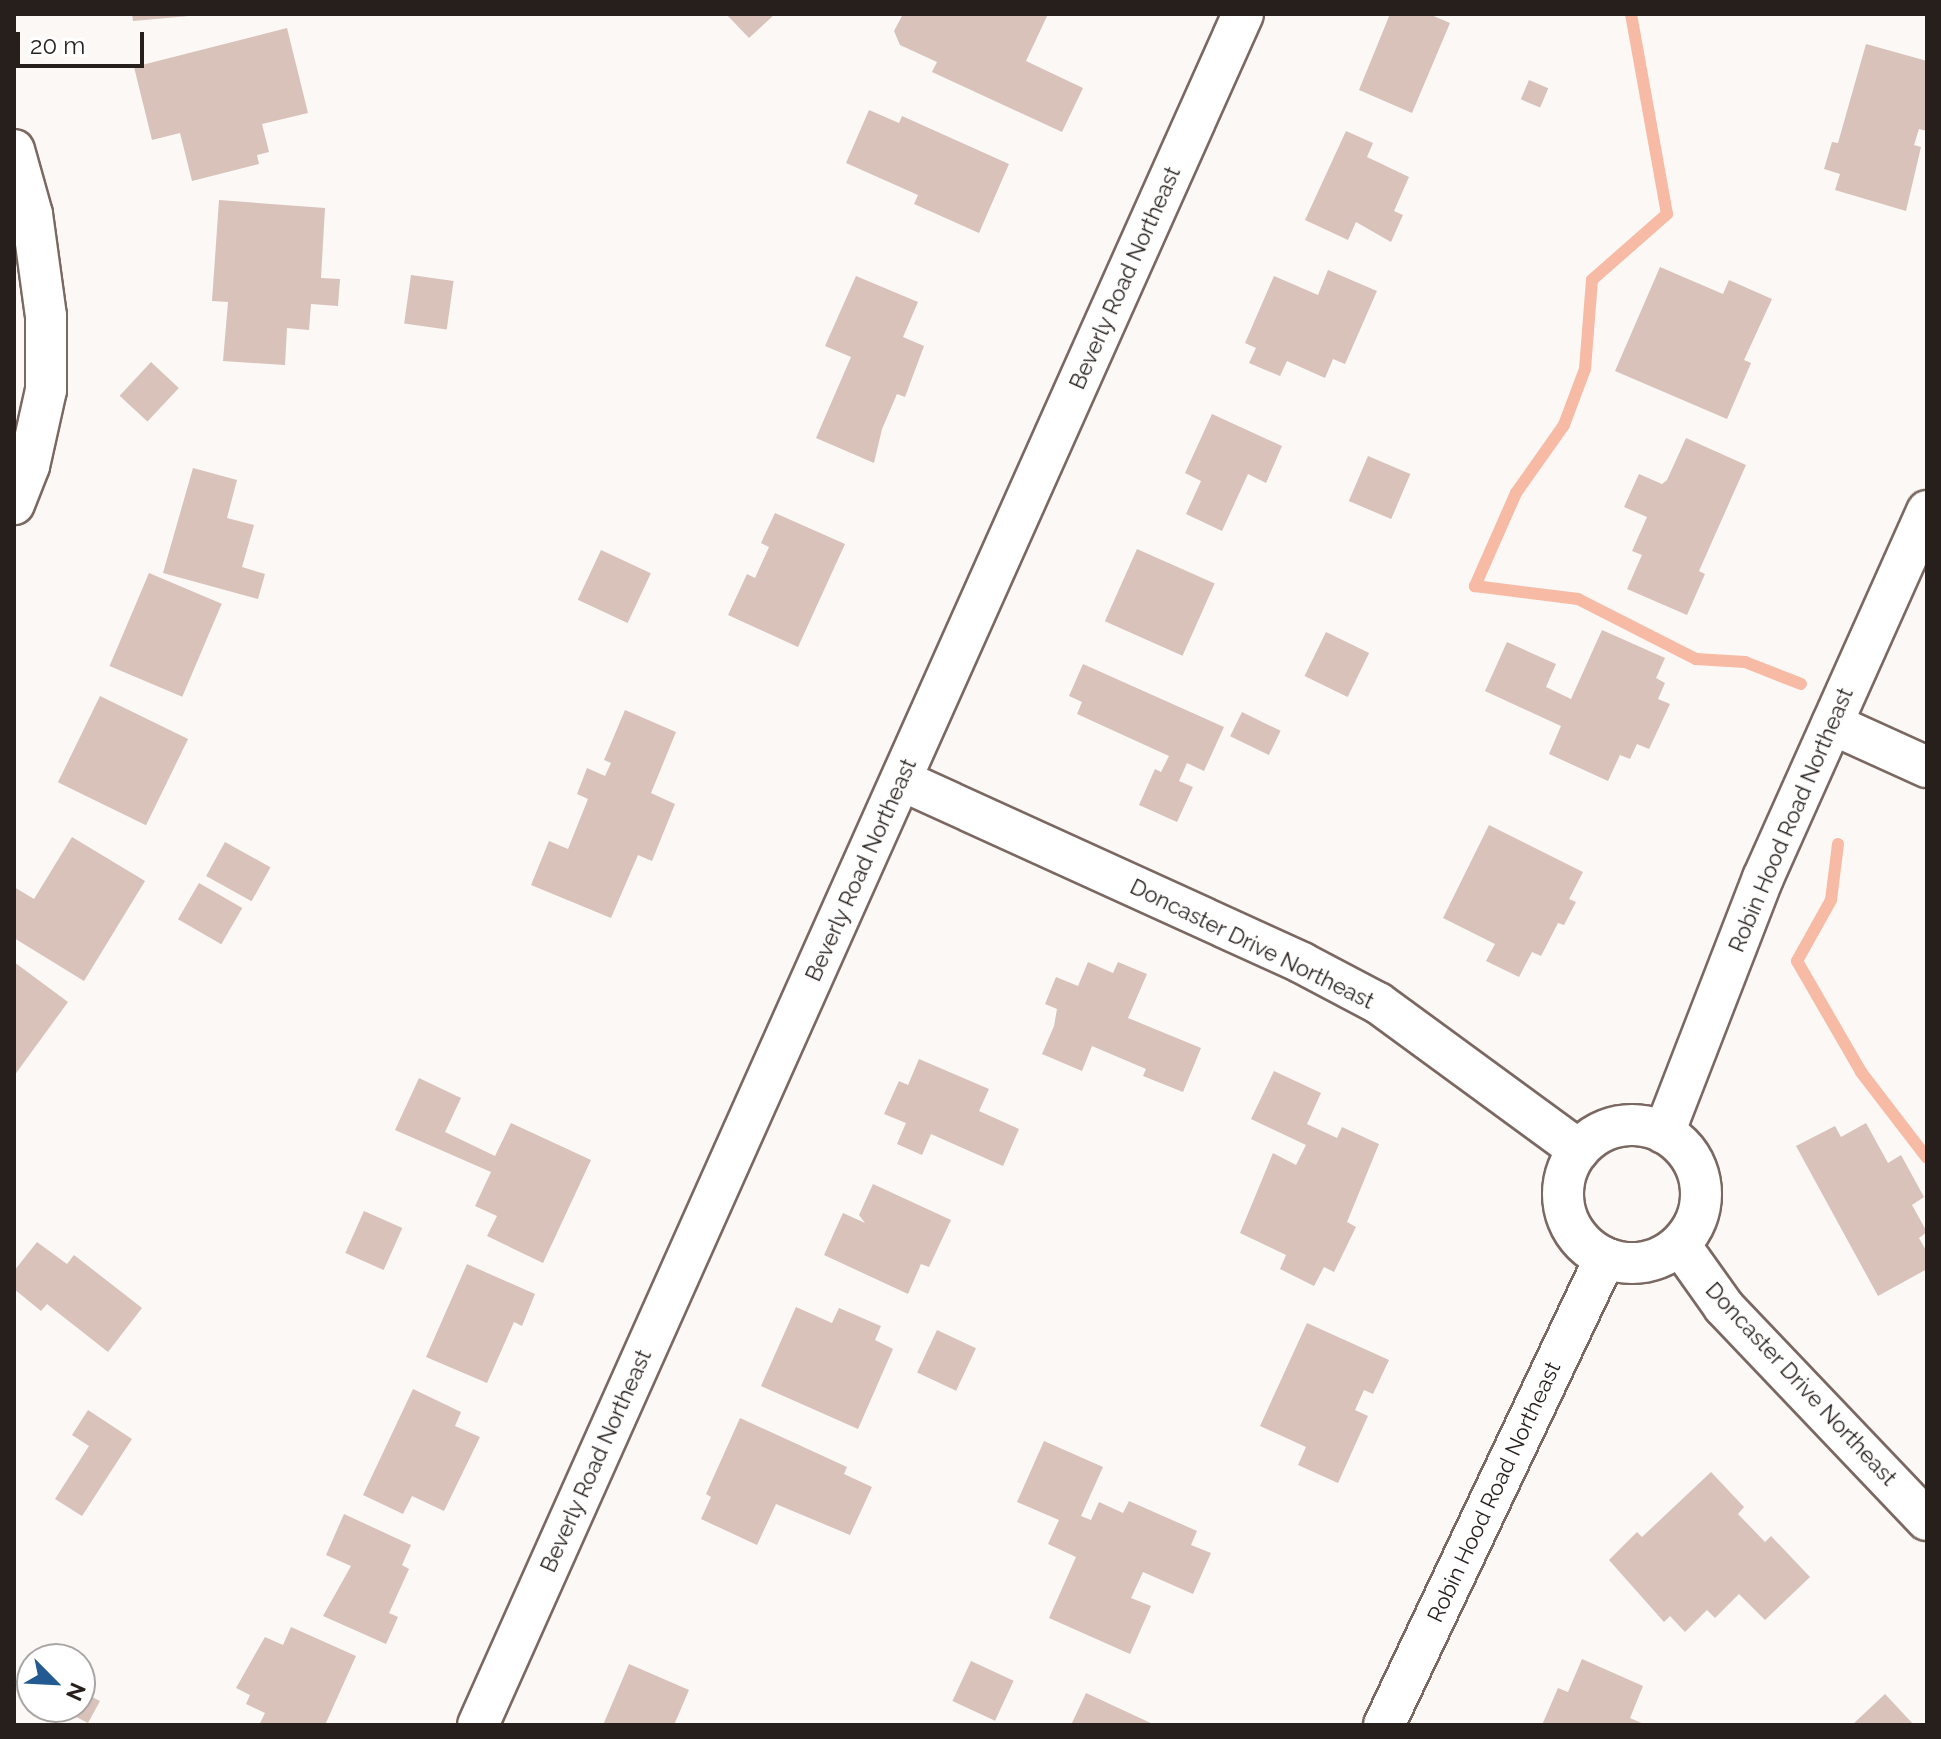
<!DOCTYPE html>
<html>
<head>
<meta charset="utf-8">
<style>
  body { margin:0 }
  #map { position:relative; width:1941px; height:1739px; overflow:hidden; background:#fcf8f6; font-family:Raleway,sans-serif }
  div>[style] { position:absolute }
  [style*='--x'] { left:calc(var(--x)*1px); top:calc(var(--y)*1px); width:calc(var(--w)*1px); rotate:calc(var(--a)*1deg) }
  .stream>* { height:12px; margin:-6px; padding:0 6px; transform-origin:6px; border-radius:6px; background:#f7baa4 }
  .building>* { inset:0; background:#d8c2ba; transform-origin:0 0 }
  .roads { filter:drop-shadow(2px 0 #7b6861) drop-shadow(-2px 0 #7b6861) drop-shadow(0 2px #7b6861) drop-shadow(0 -2px #7b6861) }
  .street>* { height:40px; margin:-20px; padding:0 20px; transform-origin:20px; border-radius:20px; background:#fff }
  .street>.ring { margin:-20px; padding:0; box-sizing:content-box; background:none; border:40px solid #fff; border-radius:50% }
  span { translate:-50% -50%; white-space:nowrap; text-align:center; line-height:1.15; -webkit-text-stroke:7px #fff; paint-order:stroke }
  .street-label { font-size:22px; color:#271f1c }
  .frame { position:absolute; inset:0; border:16px solid #271f1c; pointer-events:none }
  .north { position:absolute; left:16px; top:1643px; width:80px; height:80px; box-sizing:border-box; background:#fff; border:2px solid #a9a5a4; border-radius:50%; rotate:114deg; font-size:22px; font-weight:700; line-height:32px; text-align:center; color:#271f1c }
  .north::after { content:''; display:block; margin:auto; width:28px; height:36px; background:#235a92; clip-path:polygon(50% 0,100% 100%,50% 72%,0 100%) }
  .scale { position:absolute; left:16px; top:32px; width:128px; height:36px; box-sizing:border-box; border:4px solid #271f1c; border-top:0; padding-left:10px; font-size:24px; line-height:28px; white-space:nowrap; color:#271f1c; -webkit-text-stroke:6px #fff; paint-order:stroke }
</style>
</head>
<body>
<div id="map">
  <div class="stream">
    <i style="--x:1631;--y:14;--w:203;--a:79.8"></i>
    <i style="--x:1667;--y:214;--w:100;--a:138.7"></i>
    <i style="--x:1592;--y:280;--w:89;--a:94.5"></i>
    <i style="--x:1585;--y:369;--w:60;--a:110.6"></i>
    <i style="--x:1564;--y:425;--w:83;--a:125.2"></i>
    <i style="--x:1516;--y:493;--w:102;--a:113.8"></i>
    <i style="--x:1475;--y:586;--w:104;--a:7.2"></i>
    <i style="--x:1578;--y:599;--w:132;--a:27"></i>
    <i style="--x:1696;--y:659;--w:49;--a:3.5"></i>
    <i style="--x:1745;--y:662;--w:60;--a:21.4"></i>
    <i style="--x:1838;--y:844;--w:56;--a:97.1"></i>
    <i style="--x:1831;--y:900;--w:70;--a:119.1"></i>
    <i style="--x:1797;--y:961;--w:128;--a:60"></i>
    <i style="--x:1861;--y:1072;--w:108;--a:52.5"></i>
  </div>
  <div class="building">
    <i style="clip-path:polygon(132px 14px,189px 14px,189px 16px,133px 21px)"></i>
    <i style="clip-path:polygon(726px 14px,775px 14px,749px 38px)"></i>
    <i style="clip-path:polygon(903px 14px,1048px 14px,1026px 61px,1083px 88px,1062px 132px,932px 72px,937px 62px,900px 45px,894px 31px)"></i>
    <i style="clip-path:polygon(1390px 14px,1429px 14px,1450px 23px,1412px 113px,1359px 90px)"></i>
    <i style="clip-path:polygon(287px 28px,308px 113px,262px 124px,269px 152px,257px 155px,259px 164px,192px 181px,180px 133px,152px 140px,134px 67px)"></i>
    <i style="clip-path:polygon(1866px 44px,1927px 61px,1927px 131px,1919px 129px,1914px 145px,1921px 147px,1906px 211px,1835px 190px,1840px 174px,1824px 169px,1832px 142px,1838px 143px)"></i>
    <i style="left:1529px;top:80px;width:21px;height:21px;rotate:23deg"></i>
    <i style="clip-path:polygon(869px 110px,899px 123px,902px 116px,1009px 164px,979px 233px,914px 204px,918px 195px,846px 163px)"></i>
    <i style="clip-path:polygon(1346px 131px,1373px 143px,1367px 157px,1409px 177px,1394px 211px,1403px 215px,1391px 242px,1356px 222px,1348px 240px,1305px 220px)"></i>
    <i style="clip-path:polygon(219px 200px,325px 208px,321px 278px,340px 279px,338px 306px,311px 304px,309px 330px,287px 328px,285px 365px,223px 361px,228px 302px,212px 301px)"></i>
    <i style="clip-path:polygon(1660px 267px,1723px 294px,1729px 280px,1772px 299px,1744px 360px,1751px 363px,1727px 419px,1615px 371px)"></i>
    <i style="clip-path:polygon(1328px 270px,1377px 291px,1345px 364px,1333px 359px,1325px 378px,1287px 361px,1280px 376px,1249px 363px,1256px 348px,1245px 343px,1274px 276px,1318px 295px)"></i>
    <i style="left:411px;top:275px;width:43px;height:49px;rotate:8deg"></i>
    <i style="clip-path:polygon(856px 276px,918px 302px,903px 337px,924px 346px,905px 397px,897px 394px,882px 429px,874px 463px,816px 438px,851px 357px,825px 346px)"></i>
    <i style="left:151px;top:362px;width:38px;height:46px;rotate:43deg"></i>
    <i style="clip-path:polygon(1212px 414px,1282px 446px,1266px 483px,1248px 474px,1222px 531px,1186px 514px,1201px 481px,1185px 473px)"></i>
    <i style="clip-path:polygon(1686px 438px,1746px 465px,1699px 571px,1705px 574px,1687px 615px,1627px 589px,1642px 555px,1632px 551px,1647px 517px,1624px 507px,1639px 474px,1662px 484px,1667px 480px)"></i>
    <i style="left:1368px;top:456px;width:46px;height:49px;rotate:23deg"></i>
    <i style="clip-path:polygon(193px 468px,237px 480px,227px 518px,254px 525px,242px 567px,265px 574px,258px 599px,163px 573px)"></i>
    <i style="clip-path:polygon(775px 513px,845px 544px,798px 647px,728px 615px,747px 574px,755px 578px,769px 547px,761px 543px)"></i>
    <i style="left:1137px;top:549px;width:85px;height:79px;rotate:24deg"></i>
    <i style="left:601px;top:550px;width:55px;height:55px;rotate:25deg"></i>
    <i style="left:149px;top:573px;width:79px;height:101px;rotate:23deg"></i>
    <i style="clip-path:polygon(1602px 630px,1665px 658px,1656px 678px,1665px 683px,1658px 699px,1670px 704px,1649px 749px,1637px 744px,1630px 759px,1620px 755px,1608px 781px,1549px 754px,1561px 726px,1485px 691px,1507px 642px,1556px 664px,1546px 687px,1571px 699px)"></i>
    <i style="left:1326px;top:632px;width:48px;height:49px;rotate:26deg"></i>
    <i style="clip-path:polygon(1083px 664px,1224px 727px,1204px 771px,1187px 763px,1179px 781px,1193px 787px,1177px 822px,1139px 805px,1155px 769px,1161px 772px,1169px 756px,1077px 714px,1082px 702px,1069px 696px)"></i>
    <i style="left:100px;top:696px;width:98px;height:96px;rotate:26deg"></i>
    <i style="clip-path:polygon(625px 710px,676px 732px,651px 793px,675px 804px,652px 861px,638px 855px,611px 918px,531px 885px,549px 841px,568px 849px,588px 799px,577px 794px,587px 768px,605px 776px,611px 763px,604px 760px)"></i>
    <i style="left:1242px;top:712px;width:43px;height:27px;rotate:26deg"></i>
    <i style="clip-path:polygon(1489px 825px,1583px 872px,1569px 899px,1576px 902px,1564px 925px,1558px 923px,1541px 956px,1532px 952px,1519px 977px,1486px 961px,1495px 944px,1443px 918px)"></i>
    <i style="clip-path:polygon(72px 837px,145px 881px,84px 981px,14px 938px,14px 887px,34px 899px)"></i>
    <i style="left:225px;top:842px;width:52px;height:39px;rotate:29deg"></i>
    <i style="left:199px;top:883px;width:50px;height:42px;rotate:30deg"></i>
    <i style="clip-path:polygon(14px 962px,68px 1002px,14px 1076px)"></i>
    <i style="clip-path:polygon(1088px 962px,1113px 973px,1118px 962px,1147px 974px,1128px 1018px,1201px 1048px,1183px 1092px,1143px 1076px,1146px 1069px,1092px 1046px,1082px 1071px,1042px 1054px,1054px 1026px,1057px 1009px,1045px 1004px,1056px 977px,1078px 986px)"></i>
    <i style="clip-path:polygon(919px 1059px,989px 1089px,979px 1111px,1019px 1129px,1003px 1166px,931px 1134px,922px 1155px,897px 1144px,906px 1123px,884px 1114px,899px 1081px,908px 1085px)"></i>
    <i style="clip-path:polygon(1274px 1071px,1321px 1093px,1307px 1124px,1337px 1138px,1342px 1127px,1379px 1144px,1347px 1222px,1356px 1227px,1334px 1272px,1324px 1267px,1314px 1286px,1280px 1269px,1286px 1255px,1240px 1233px,1273px 1153px,1296px 1165px,1306px 1145px,1251px 1119px)"></i>
    <i style="clip-path:polygon(419px 1078px,461px 1098px,445px 1132px,495px 1156px,511px 1123px,591px 1160px,543px 1263px,487px 1236px,497px 1216px,475px 1206px,491px 1172px,395px 1130px)"></i>
    <i style="clip-path:polygon(1866px 1123px,1888px 1163px,1901px 1155px,1924px 1197px,1912px 1205px,1927px 1232px,1919px 1238px,1927px 1252px,1927px 1269px,1878px 1296px,1796px 1146px,1835px 1126px,1841px 1137px)"></i>
    <i style="clip-path:polygon(873px 1184px,951px 1220px,929px 1267px,921px 1264px,908px 1294px,824px 1255px,843px 1213px,865px 1223px,859px 1215px)"></i>
    <i style="left:364px;top:1211px;width:42px;height:46px;rotate:24deg"></i>
    <i style="clip-path:polygon(37px 1242px,67px 1264px,74px 1255px,142px 1308px,108px 1352px,47px 1304px,41px 1311px,14px 1289px,14px 1271px)"></i>
    <i style="clip-path:polygon(467px 1264px,535px 1294px,522px 1326px,514px 1322px,487px 1383px,426px 1357px)"></i>
    <i style="clip-path:polygon(796px 1307px,832px 1323px,839px 1308px,881px 1326px,875px 1340px,893px 1349px,858px 1429px,761px 1386px)"></i>
    <i style="clip-path:polygon(1307px 1323px,1389px 1360px,1373px 1394px,1364px 1390px,1355px 1410px,1368px 1416px,1338px 1483px,1298px 1465px,1306px 1447px,1260px 1426px)"></i>
    <i style="left:937px;top:1330px;width:43px;height:47px;rotate:25deg"></i>
    <i style="clip-path:polygon(413px 1389px,461px 1412px,455px 1426px,480px 1437px,444px 1511px,412px 1496px,403px 1514px,363px 1495px)"></i>
    <i style="clip-path:polygon(88px 1410px,132px 1439px,82px 1516px,55px 1499px,89px 1446px,72px 1435px)"></i>
    <i style="clip-path:polygon(740px 1418px,847px 1467px,844px 1474px,872px 1487px,850px 1535px,776px 1504px,757px 1545px,701px 1519px,711px 1497px,706px 1494px)"></i>
    <i style="clip-path:polygon(1044px 1441px,1103px 1467px,1081px 1516px,1091px 1520px,1099px 1502px,1123px 1513px,1129px 1501px,1197px 1531px,1191px 1545px,1211px 1553px,1193px 1594px,1143px 1572px,1131px 1598px,1151px 1606px,1130px 1654px,1049px 1618px,1076px 1557px,1048px 1544px,1059px 1520px,1017px 1502px)"></i>
    <i style="clip-path:polygon(1711px 1472px,1744px 1507px,1738px 1514px,1765px 1542px,1771px 1536px,1810px 1577px,1765px 1620px,1739px 1594px,1715px 1618px,1707px 1610px,1685px 1632px,1670px 1616px,1664px 1622px,1609px 1560px,1637px 1532px,1642px 1537px)"></i>
    <i style="clip-path:polygon(344px 1514px,411px 1545px,402px 1565px,409px 1569px,389px 1613px,398px 1617px,386px 1644px,323px 1616px,351px 1566px,326px 1555px)"></i>
    <i style="clip-path:polygon(291px 1627px,356px 1656px,325px 1725px,259px 1725px,265px 1713px,246px 1704px,250px 1695px,236px 1688px,265px 1637px,283px 1645px)"></i>
    <i style="clip-path:polygon(1582px 1659px,1643px 1686px,1630px 1718px,1646px 1725px,1542px 1725px,1558px 1688px,1568px 1692px)"></i>
    <i style="left:971px;top:1661px;width:47px;height:44px;rotate:25deg"></i>
    <i style="clip-path:polygon(629px 1664px,689px 1690px,674px 1725px,603px 1725px)"></i>
    <i style="clip-path:polygon(80px 1691px,100px 1701px,88px 1723px,57px 1707px,80px 1707px)"></i>
    <i style="clip-path:polygon(1086px 1693px,1155px 1725px,1071px 1725px)"></i>
    <i style="clip-path:polygon(1885px 1694px,1914px 1725px,1852px 1725px)"></i>
  </div>
  <div class="roads">
    <div class="street">
      <i style="--x:14;--y:150;--w:66;--a:74.3"></i>
      <i style="--x:32;--y:214;--w:103;--a:82.2"></i>
      <i style="--x:46;--y:316;--w:74;--a:90"></i>
      <i style="--x:46;--y:390;--w:78;--a:102.6"></i>
      <i style="--x:29;--y:466;--w:41;--a:111.5"></i>
      <i style="--x:1832;--y:724;--w:104;--a:24.4"></i>
      <i style="--x:901;--y:780;--w:441;--a:24.5"></i>
      <i style="--x:1302;--y:963;--w:86;--a:27.8"></i>
      <i style="--x:1378;--y:1003;--w:249;--a:36.2"></i>
      <i class="ring" style="left:1563px;top:1125px;width:98px;height:98px"></i>
      <i style="--x:1664;--y:1133;--w:274;--a:-68.8"></i>
      <i style="--x:1763;--y:878;--w:402;--a:-65.9"></i>
      <i style="--x:1680;--y:1245;--w:76;--a:54.6"></i>
      <i style="--x:1724;--y:1307;--w:294;--a:46.4"></i>
      <i style="--x:478;--y:1725;--w:1874;--a:-65.91"></i>
      <i style="--x:1384;--y:1725;--w:517;--a:-64.67"></i>
    </div>
  </div>
  <div class="street-label">
    <span style="left:1125px;top:278px;rotate:-66deg">Beverly Road Northeast</span>
    <span style="left:1791px;top:820px;rotate:-67deg">Robin Hood Road Northeast</span>
    <span style="left:861px;top:870px;rotate:-66deg">Beverly Road Northeast</span>
    <span style="left:1252px;top:944px;rotate:26deg">Doncaster Drive Northeast</span>
    <span style="left:1801px;top:1384px;rotate:47deg">Doncaster Drive Northeast</span>
    <span style="left:596px;top:1461px;rotate:-66deg">Beverly Road Northeast</span>
    <span style="left:1494px;top:1492px;rotate:-65deg">Robin Hood Road Northeast</span>
  </div>
  <div class="frame"></div>
  <div class="north">N</div>
  <div class="scale">20 m</div>
</div>
</body>
</html>
